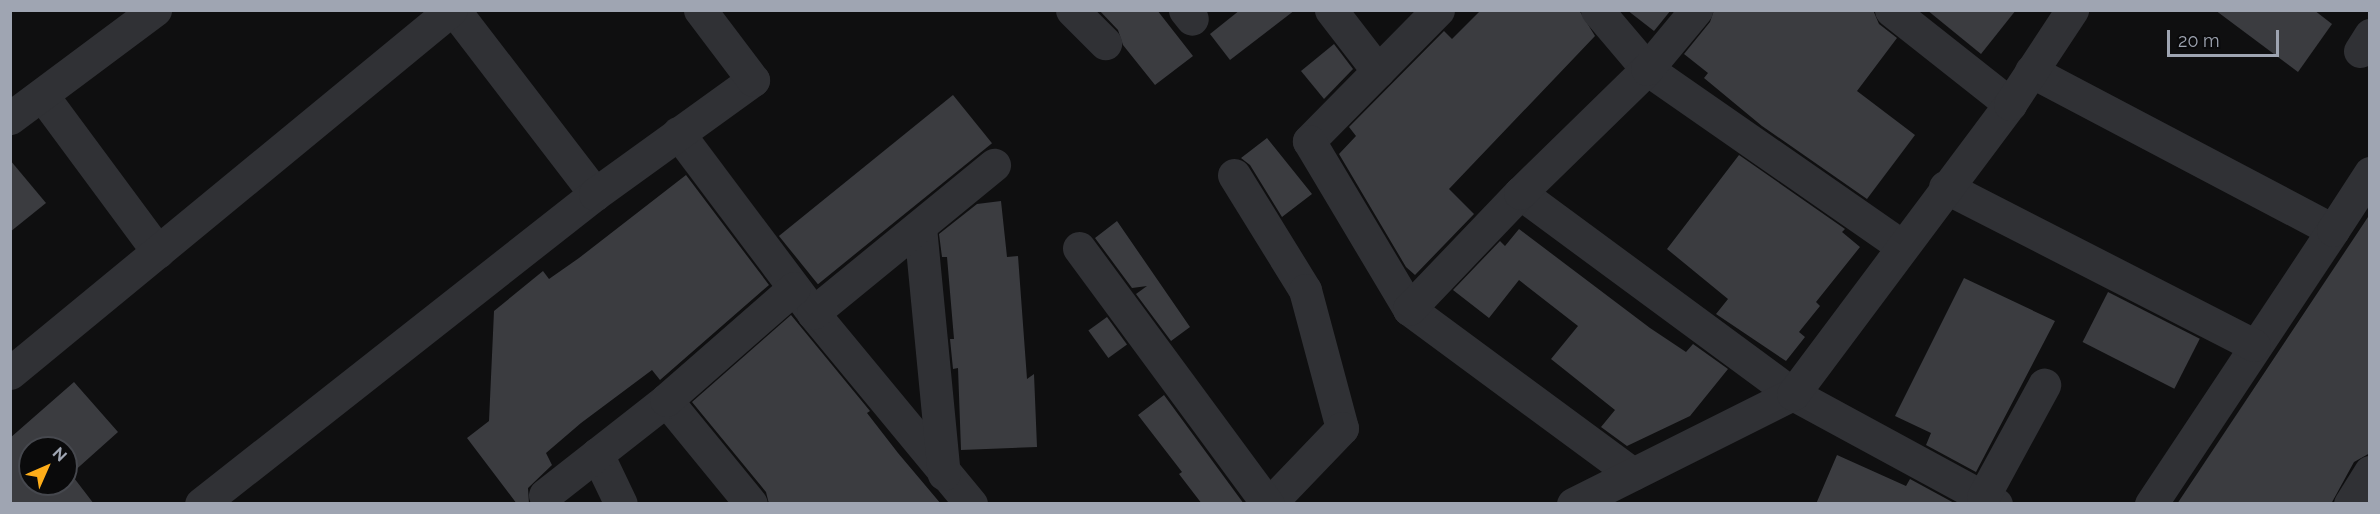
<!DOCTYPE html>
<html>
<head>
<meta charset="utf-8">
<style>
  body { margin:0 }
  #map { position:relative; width:2380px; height:514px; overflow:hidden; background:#0f0f10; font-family:Raleway,sans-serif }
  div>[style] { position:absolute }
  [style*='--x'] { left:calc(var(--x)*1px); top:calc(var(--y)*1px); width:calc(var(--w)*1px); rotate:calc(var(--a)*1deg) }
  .building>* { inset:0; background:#3b3c40; transform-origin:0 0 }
  .minor>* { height:33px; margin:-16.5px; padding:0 16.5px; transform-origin:16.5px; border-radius:16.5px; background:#303135 }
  span { translate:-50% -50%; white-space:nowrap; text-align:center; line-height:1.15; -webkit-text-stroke:5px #0a0a0b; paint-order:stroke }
  .frame { position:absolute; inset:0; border:12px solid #9fa5b2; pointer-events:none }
  .north { position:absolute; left:18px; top:436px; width:60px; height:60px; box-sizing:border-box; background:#0a0a0b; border:2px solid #46484e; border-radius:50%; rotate:45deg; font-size:16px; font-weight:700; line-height:24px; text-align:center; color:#9fa5b2 }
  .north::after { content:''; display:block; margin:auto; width:21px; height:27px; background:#fead19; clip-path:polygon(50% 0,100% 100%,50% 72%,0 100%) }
  .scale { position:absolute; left:2167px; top:30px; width:112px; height:27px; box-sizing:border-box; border:3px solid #9fa5b2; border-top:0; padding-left:8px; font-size:18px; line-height:21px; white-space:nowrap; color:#9fa5b2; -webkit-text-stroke:4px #0a0a0b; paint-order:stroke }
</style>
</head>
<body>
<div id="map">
  <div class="building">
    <i style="clip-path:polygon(1099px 10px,1157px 10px,1193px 56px,1155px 85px,1123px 45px,1118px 30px)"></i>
    <i style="clip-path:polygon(1240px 10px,1295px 10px,1230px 60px,1210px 34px)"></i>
    <i style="clip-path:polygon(1481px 10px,1579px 10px,1595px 36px,1449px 189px,1474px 214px,1415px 275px,1406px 267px,1339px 154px,1356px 136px,1349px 127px,1444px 31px,1452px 39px)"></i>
    <i style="clip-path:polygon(1627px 10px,1671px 10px,1654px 31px)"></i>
    <i style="clip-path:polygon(1714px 10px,1873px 10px,1879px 24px,1897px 38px,1857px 91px,1915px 135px,1867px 199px,1762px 126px,1704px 78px,1708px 73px,1684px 54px,1710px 22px)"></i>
    <i style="clip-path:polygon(1927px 10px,2016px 10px,1981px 54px)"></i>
    <i style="clip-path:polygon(2215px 10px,2314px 10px,2332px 24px,2298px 72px)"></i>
    <i style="clip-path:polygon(1334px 44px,1353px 69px,1324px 99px,1301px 71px)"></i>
    <i style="left:953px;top:95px;width:62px;height:224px;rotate:51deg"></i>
    <i style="clip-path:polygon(1267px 138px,1312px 194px,1282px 217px,1250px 165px,1241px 158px)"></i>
    <i style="clip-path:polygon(1739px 155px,1845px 229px,1842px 232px,1860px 247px,1816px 302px,1820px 306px,1799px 332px,1805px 337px,1786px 361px,1716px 314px,1728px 299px,1667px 249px)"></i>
    <i style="clip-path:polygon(10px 160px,46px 203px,10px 232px)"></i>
    <i style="clip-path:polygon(686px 175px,769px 285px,660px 380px,652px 370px,581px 423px,546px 453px,552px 465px,528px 488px,529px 504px,517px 504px,467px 438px,489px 421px,494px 311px,543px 271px,549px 279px,579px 258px)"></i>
    <i style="clip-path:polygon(1001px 201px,1007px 257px,1018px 256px,1027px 379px,1034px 374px,1037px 447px,961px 450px,958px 368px,953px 369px,950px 339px,954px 339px,947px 257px,942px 257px,939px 234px,977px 204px)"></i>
    <i style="clip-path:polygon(2370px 214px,2370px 453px,2354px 462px,2331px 504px,2177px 504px)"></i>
    <i style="clip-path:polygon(1117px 221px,1190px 327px,1171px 341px,1136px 294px,1147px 286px,1132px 288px,1095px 238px)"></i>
    <i style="clip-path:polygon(1519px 229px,1650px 328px,1686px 352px,1693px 344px,1728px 369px,1690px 416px,1627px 446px,1601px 427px,1615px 410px,1551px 359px,1578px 326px,1519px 280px,1489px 318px,1453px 290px,1500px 241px,1505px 246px)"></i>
    <i style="clip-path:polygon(1964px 278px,2055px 321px,1976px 472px,1926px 445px,1931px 433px,1895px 416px)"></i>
    <i style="left:2108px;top:292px;width:103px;height:56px;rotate:27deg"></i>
    <i style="clip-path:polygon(791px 315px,870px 411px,867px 413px,898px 453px,941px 504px,769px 504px,766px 492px,692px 402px)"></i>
    <i style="left:1107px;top:317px;width:34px;height:23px;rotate:54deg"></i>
    <i style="clip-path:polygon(evenodd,74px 382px,118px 432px,71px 474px,94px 504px,10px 504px,10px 438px,74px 382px,30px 448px,66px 448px,66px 484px,30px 484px,30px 448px)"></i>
    <i style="clip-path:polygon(1164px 395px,1244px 504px,1202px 504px,1179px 474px,1182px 472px,1138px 415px)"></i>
    <i style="clip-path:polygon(1837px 455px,1906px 486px,1910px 479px,1956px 504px,1816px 504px)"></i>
  </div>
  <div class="minor">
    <i style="--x:454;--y:10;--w:232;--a:52.5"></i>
    <i style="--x:1072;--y:10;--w:47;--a:45"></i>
    <i style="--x:1185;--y:10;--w:11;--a:52"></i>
    <i style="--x:1331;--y:10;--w:77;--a:52.4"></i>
    <i style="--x:1438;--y:10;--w:184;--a:134.6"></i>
    <i style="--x:1309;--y:141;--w:196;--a:59.2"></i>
    <i style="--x:1409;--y:309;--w:278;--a:36.4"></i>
    <i style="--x:1597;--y:10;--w:77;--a:49.7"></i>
    <i style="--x:1647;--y:69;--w:310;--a:34.8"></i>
    <i style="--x:1891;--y:10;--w:152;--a:38.3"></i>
    <i style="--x:2360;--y:51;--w:19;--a:-58"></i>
    <i style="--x:2031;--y:71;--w:341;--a:27.8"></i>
    <i style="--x:2333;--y:230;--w:329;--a:123.6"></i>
    <i style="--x:42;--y:95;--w:195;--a:53.5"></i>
    <i style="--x:10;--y:118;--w:181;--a:-36.7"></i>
    <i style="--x:678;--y:133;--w:225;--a:53.1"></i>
    <i style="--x:813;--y:313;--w:248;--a:50.4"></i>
    <i style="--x:1234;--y:175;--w:135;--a:58.3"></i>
    <i style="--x:1305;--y:290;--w:143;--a:75"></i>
    <i style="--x:1342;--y:428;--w:105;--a:133.8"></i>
    <i style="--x:1945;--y:187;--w:347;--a:27.1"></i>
    <i style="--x:1520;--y:193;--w:339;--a:36.4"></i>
    <i style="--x:1793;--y:394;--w:231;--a:28.5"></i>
    <i style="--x:920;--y:227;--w:248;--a:84.5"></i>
    <i style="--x:2333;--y:230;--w:68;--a:-57"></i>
    <i style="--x:1079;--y:248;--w:318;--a:53.6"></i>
    <i style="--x:1409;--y:309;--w:161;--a:-46.3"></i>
    <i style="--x:1520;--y:193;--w:177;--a:-44.3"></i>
    <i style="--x:1647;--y:69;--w:77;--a:-50.3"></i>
    <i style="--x:813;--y:313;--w:234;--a:-39.3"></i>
    <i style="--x:10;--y:373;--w:571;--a:-39.46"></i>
    <i style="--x:666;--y:400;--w:134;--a:50.7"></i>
    <i style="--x:597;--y:454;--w:55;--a:64.4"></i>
    <i style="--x:545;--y:495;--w:154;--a:-38.1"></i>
    <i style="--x:666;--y:400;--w:170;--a:-41.2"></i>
    <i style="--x:1983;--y:497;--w:128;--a:-61.4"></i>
    <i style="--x:201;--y:504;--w:501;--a:-38.2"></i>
    <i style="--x:595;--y:194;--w:195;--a:-35.8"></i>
    <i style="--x:753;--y:80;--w:88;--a:-127.1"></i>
    <i style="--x:1573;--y:504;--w:246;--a:-26.6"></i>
    <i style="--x:1793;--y:394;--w:362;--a:-53.2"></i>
    <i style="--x:2010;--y:104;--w:113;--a:-56.6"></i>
    <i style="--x:2350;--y:504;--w:38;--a:-58"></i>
  </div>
  <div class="frame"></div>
  <div class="north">N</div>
  <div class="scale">20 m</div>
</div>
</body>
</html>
